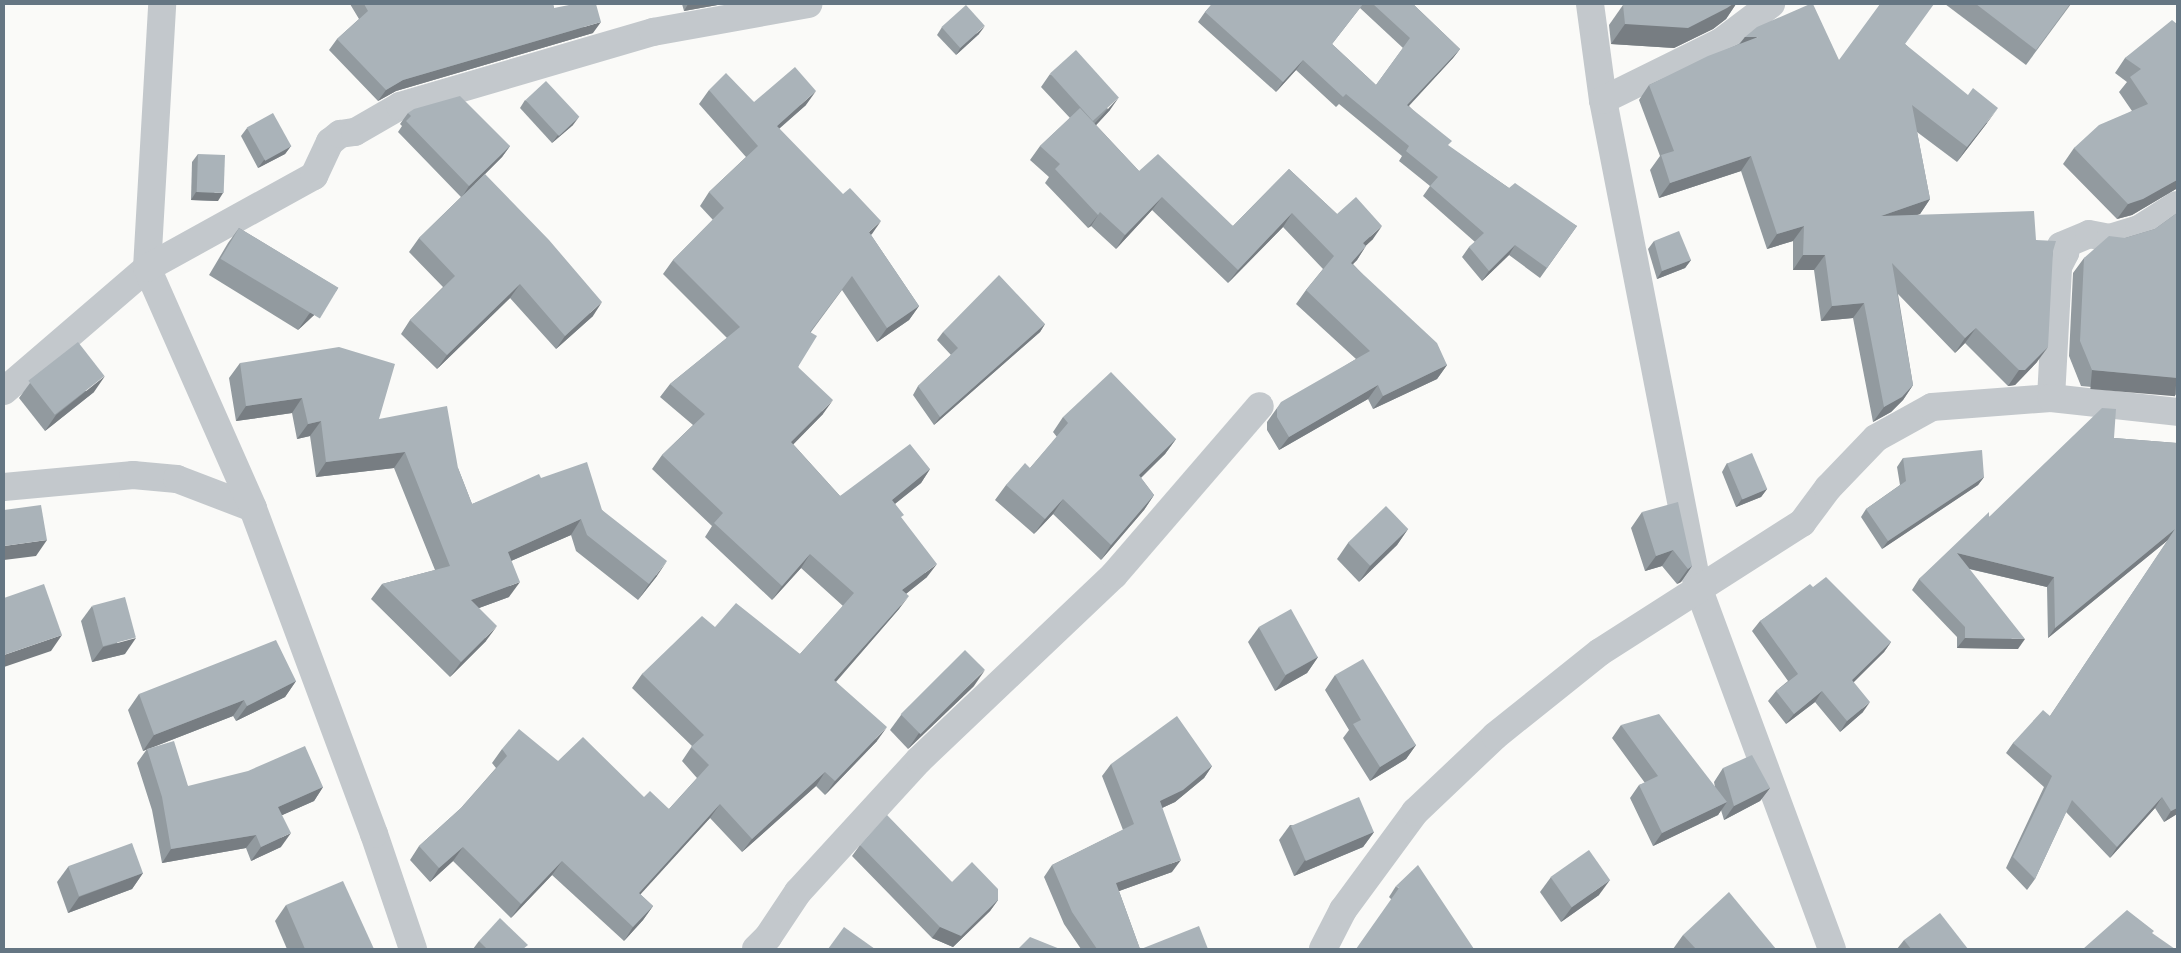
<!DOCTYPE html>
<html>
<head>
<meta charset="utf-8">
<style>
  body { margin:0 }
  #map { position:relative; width:2181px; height:953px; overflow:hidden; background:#fafaf8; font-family:Poppins,sans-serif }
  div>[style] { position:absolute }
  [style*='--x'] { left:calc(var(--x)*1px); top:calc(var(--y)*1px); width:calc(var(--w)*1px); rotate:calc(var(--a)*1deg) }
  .minor>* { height:28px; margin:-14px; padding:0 14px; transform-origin:14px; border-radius:14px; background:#c3c8cc }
  .wall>* { inset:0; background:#929a9f }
  .shaded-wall>* { inset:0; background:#777d82; transform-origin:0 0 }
  .building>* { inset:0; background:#aab3b9; transform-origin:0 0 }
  span { translate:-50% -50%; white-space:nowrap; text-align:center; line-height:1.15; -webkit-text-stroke:5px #fff; paint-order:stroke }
  .frame { position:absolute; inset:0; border:5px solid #657683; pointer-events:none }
</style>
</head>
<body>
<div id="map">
  <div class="minor">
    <i style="--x:1590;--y:4;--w:97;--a:82.3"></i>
    <i style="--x:1603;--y:100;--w:496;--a:79"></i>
    <i style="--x:1698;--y:587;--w:386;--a:69.7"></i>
    <i style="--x:1603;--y:100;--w:131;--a:-26.2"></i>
    <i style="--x:1721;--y:42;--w:63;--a:-37.2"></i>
    <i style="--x:4;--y:391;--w:189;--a:-40.7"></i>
    <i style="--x:147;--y:268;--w:264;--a:-86.7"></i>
    <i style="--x:2051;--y:398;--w:131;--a:-86.9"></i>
    <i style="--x:2058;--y:267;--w:16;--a:-63"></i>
    <i style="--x:2065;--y:253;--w:8;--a:-120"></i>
    <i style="--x:2061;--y:246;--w:30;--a:-23"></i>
    <i style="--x:2089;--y:234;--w:21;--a:11"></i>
    <i style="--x:2110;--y:238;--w:30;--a:-17"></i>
    <i style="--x:2139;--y:229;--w:45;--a:-32.3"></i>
    <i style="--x:4;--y:487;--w:130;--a:-5.3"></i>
    <i style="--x:133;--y:475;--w:44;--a:5.2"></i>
    <i style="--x:177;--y:479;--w:81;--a:20.9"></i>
    <i style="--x:413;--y:949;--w:121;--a:-108.7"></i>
    <i style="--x:374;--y:834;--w:348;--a:-110.4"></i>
    <i style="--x:253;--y:508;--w:262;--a:-113.8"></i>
    <i style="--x:147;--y:268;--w:191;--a:-28.9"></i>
    <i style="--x:314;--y:176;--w:38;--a:-65"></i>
    <i style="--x:330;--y:142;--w:13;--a:-39"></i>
    <i style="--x:340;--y:134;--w:15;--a:-8"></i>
    <i style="--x:355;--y:132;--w:52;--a:-30"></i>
    <i style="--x:400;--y:106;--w:264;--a:-16.3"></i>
    <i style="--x:653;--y:32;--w:158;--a:-10.2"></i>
    <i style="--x:756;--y:949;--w:17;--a:-45"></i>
    <i style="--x:768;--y:937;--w:54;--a:-56.3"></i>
    <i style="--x:798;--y:892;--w:179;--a:-47.5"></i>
    <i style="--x:919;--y:760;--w:269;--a:-43.5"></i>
    <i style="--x:1114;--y:575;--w:223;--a:-49.2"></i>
    <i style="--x:1323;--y:949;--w:44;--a:-62.9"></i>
    <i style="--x:1343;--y:910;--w:122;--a:-53.7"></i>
    <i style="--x:1415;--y:812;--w:110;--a:-43.5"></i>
    <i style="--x:1495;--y:736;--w:134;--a:-38.7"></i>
    <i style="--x:1600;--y:652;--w:240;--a:-32.6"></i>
    <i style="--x:1802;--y:523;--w:44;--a:-53.4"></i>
    <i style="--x:1828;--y:488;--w:69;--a:-46.2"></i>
    <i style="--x:1876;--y:438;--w:64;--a:-29"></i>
    <i style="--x:1932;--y:407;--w:119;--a:-4.3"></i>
    <i style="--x:2051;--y:398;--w:127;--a:6.3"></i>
  </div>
  <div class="wall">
    <i style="clip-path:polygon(350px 4px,553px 4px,554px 8px,593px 33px,396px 91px,378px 101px,329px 50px,337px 39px,359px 19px)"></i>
    <i style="clip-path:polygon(682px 4px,723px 4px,684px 11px)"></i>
    <i style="clip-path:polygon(evenodd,1212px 4px,1413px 4px,1460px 49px,1453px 58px,1409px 106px,1448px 146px,1509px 188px,1577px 226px,1540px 278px,1509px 255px,1482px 281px,1462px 257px,1469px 247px,1475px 242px,1423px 196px,1430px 186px,1399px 161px,1402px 156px,1339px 104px,1336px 107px,1296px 70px,1276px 92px,1198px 22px,1205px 12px,1212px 4px,1360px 8px,1403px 48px,1376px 85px,1332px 44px,1360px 8px)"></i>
    <i style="clip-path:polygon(1625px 4px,1736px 4px,1726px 19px,1713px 29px,1674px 48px,1611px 44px,1609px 25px,1623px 5px)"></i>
    <i style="clip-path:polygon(1945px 4px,2071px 4px,2026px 65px)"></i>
    <i style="clip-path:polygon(2177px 24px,2177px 190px,2176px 189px,2132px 215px,2117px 219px,2063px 164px,2074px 148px,2132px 111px,2119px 92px,2127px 82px,2115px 73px,2125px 58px)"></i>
    <i style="clip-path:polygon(942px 27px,979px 34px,956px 55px,937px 35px)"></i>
    <i style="clip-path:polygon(1745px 37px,1839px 60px,1905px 44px,1987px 123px,1957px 162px,1917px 132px,1930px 199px,1920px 214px,1916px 215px,2036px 240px,2053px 251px,2037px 362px,2015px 385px,2008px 386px,1965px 343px,1955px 353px,1898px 294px,1913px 385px,1903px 400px,1891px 412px,1873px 422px,1853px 318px,1821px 321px,1814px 270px,1793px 270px,1793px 241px,1767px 249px,1741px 171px,1659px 198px,1650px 170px,1660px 156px,1639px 100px,1649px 85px,1739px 44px)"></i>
    <i style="clip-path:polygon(1050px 74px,1110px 110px,1096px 125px,1139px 171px,1233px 226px,1289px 169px,1337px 214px,1373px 239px,1366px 245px,1357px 260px,1353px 264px,1447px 365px,1437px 379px,1373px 409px,1368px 399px,1279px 450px,1267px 430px,1267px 422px,1277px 408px,1356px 359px,1296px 304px,1306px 290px,1323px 269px,1283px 227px,1228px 283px,1152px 210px,1116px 249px,1091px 226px,1088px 228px,1045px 183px,1049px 177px,1030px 160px,1040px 146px,1070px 118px,1041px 87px)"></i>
    <i style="clip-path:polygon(709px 90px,754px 102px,806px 105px,779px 129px,871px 235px,919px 306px,909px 320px,877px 342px,842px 290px,811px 332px,798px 367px,823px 414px,793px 444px,840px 496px,930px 469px,921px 483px,895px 504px,927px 577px,906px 594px,899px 609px,836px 682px,877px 741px,825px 795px,816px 786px,742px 852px,710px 818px,640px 894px,653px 906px,643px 920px,624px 941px,552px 875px,511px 918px,453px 861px,430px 882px,410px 860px,419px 846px,461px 808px,496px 768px,492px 763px,502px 749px,558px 761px,669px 809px,697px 778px,682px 761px,692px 746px,632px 688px,642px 674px,715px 627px,800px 654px,843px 606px,801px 568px,772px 600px,705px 537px,712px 526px,652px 469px,662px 455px,693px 425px,660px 397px,670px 384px,727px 338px,663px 274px,673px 260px,713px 220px,700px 206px,709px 192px,746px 157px,699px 104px)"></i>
    <i style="clip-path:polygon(525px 100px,573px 125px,552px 143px,520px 108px)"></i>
    <i style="clip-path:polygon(408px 113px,510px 146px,502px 157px,475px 184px,593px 316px,556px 349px,510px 298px,437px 369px,401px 334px,410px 320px,443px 287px,409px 252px,419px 238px,461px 197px,398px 132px,402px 126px,400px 124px)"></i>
    <i style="clip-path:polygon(247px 128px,291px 146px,285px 154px,258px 168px,241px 136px)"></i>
    <i style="clip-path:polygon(198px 154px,218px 201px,191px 200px,192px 162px)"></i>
    <i style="clip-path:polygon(2177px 213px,2177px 395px,2081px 386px,2069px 356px,2073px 273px,2084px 258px,2125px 238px,2155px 229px)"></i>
    <i style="clip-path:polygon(239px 228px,338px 288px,327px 303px,298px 330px,209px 275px,228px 243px)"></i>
    <i style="clip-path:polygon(1654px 241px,1691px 260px,1685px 268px,1657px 279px,1648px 249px)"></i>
    <i style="clip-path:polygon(1045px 324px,1040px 332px,934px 425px,913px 395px,918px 386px,951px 355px,937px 340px,943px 332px)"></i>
    <i style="clip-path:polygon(240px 363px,379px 419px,458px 468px,472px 504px,541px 478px,602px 510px,657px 576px,638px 600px,576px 551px,571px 535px,511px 561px,509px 597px,479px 608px,486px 641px,450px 677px,371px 599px,382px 584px,435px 570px,394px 468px,316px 477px,310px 436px,297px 439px,292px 413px,236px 421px,229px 378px)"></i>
    <i style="clip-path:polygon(30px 383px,94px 392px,45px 431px,19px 398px)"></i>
    <i style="clip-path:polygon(1063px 417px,1176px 439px,1165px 454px,1141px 478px,1154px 495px,1144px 510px,1101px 560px,1053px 514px,1034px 534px,995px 500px,1006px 485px,1030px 468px,1057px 437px,1053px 432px)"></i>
    <i style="clip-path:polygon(2114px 438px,2177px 443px,2177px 814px,2164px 822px,2155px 808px,2110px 858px,2066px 812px,2035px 879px,2027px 890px,2006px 868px,2044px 787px,2006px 753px,2013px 743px,2050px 716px,2168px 540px,2048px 638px,2047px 587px,1969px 569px,2018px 649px,1957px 648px,1957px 637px,1912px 590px,1919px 579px,1989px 517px)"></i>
    <i style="clip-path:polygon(1903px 458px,1984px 477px,1978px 485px,1882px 549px,1861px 517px,1866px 509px,1900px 485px,1897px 467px)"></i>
    <i style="clip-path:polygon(1727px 463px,1767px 489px,1761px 497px,1736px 507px,1722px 472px)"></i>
    <i style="clip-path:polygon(1642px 512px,1692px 566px,1681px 582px,1677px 584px,1662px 566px,1645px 571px,1631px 528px)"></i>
    <i style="clip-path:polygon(1408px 529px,1397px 545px,1359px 582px,1337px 559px,1348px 543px)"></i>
    <i style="clip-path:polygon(1813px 587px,1891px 642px,1884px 652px,1853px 682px,1863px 712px,1840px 732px,1815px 702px,1786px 724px,1768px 701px,1776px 691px,1788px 681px,1752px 631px,1760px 621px)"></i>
    <i style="clip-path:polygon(92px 606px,125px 654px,92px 662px,81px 621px)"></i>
    <i style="clip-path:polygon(1259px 627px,1318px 657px,1307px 673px,1275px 691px,1248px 642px)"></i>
    <i style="clip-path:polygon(1335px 675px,1416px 745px,1406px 759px,1370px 781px,1343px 738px,1349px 730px,1325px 690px)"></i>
    <i style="clip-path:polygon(296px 681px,285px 697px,236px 721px,233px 716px,143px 751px,128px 710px,139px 694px)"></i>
    <i style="clip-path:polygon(974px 686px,908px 749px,890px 730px,901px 715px)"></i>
    <i style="clip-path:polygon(1621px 725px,1715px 787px,1714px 782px,1723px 768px,1770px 788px,1760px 801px,1724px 820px,1721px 810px,1718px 815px,1653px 846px,1630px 798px,1639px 785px,1645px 783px,1612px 738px)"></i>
    <i style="clip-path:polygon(147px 749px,188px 786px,323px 787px,314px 801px,282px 815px,281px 847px,251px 861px,246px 848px,162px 863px,152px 810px,137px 763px)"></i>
    <i style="clip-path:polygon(1111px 764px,1212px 766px,1204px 778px,1175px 802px,1162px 808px,1172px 872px,1119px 891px,1140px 949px,1081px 949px,1064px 924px,1044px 877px,1052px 865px,1123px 830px,1102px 776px)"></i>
    <i style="clip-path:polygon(1290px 825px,1374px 832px,1363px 847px,1294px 876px,1279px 840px)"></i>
    <i style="clip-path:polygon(860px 845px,952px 882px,998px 900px,990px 911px,953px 947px,932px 938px,852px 856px)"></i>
    <i style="clip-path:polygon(68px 867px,143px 873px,132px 889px,68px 913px,57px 882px)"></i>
    <i style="clip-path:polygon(1551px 877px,1599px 895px,1561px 922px,1540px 892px)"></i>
    <i style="clip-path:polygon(1396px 886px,1474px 949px,1391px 899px,1389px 897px)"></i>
    <i style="clip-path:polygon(286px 905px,374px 949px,287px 949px,275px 921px)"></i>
    <i style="clip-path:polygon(1683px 935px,1776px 949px,1673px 949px)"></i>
    <i style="clip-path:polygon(1904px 940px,1968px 949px,1897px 949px)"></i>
    <i style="clip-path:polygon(479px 941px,525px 949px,473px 949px)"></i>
  </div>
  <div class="shaded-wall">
    <i style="clip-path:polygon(688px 4px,723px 4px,684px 11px)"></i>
    <i style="clip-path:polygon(1733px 4px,1736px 4px,1726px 19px,1713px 29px,1674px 48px,1611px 44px,1625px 24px)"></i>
    <i style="clip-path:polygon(601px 22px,593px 33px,396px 91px,378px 101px,386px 90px,403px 80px)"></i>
    <i style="clip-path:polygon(985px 26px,979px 34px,956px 55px,961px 47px)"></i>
    <i style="clip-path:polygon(1745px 37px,1758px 37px,1734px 52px)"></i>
    <i style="clip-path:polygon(1460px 49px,1453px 58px,1400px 115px,1407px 105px)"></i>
    <i style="clip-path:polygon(1303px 60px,1296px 70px,1276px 92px,1283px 82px)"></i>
    <i style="clip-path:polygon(816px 91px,806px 105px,767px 139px,777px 126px)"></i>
    <i style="clip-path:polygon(1119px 97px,1110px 110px,1086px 136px,1095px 123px)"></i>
    <i style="clip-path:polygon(1998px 108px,1987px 123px,1957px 162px,1967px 147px)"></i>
    <i style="clip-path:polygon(579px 117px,573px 125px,552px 143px,558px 135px)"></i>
    <i style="clip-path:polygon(291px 146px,285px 154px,258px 168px,264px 160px)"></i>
    <i style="clip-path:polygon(510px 146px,502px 157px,462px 197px,469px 186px)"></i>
    <i style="clip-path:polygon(1751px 156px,1741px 171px,1659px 198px,1670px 183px)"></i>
    <i style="clip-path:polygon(2177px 180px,2177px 188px,2176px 189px,2132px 215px,2117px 219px,2128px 204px)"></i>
    <i style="clip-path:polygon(196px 192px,223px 193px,218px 201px,191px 200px)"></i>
    <i style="clip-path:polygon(1162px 197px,1152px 210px,1116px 249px,1125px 235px)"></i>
    <i style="clip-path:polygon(1930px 199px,1920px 214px,1871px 232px,1881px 216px)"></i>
    <i style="clip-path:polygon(1100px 212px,1091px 226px,1088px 228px,1098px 215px)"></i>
    <i style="clip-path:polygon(1292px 213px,1283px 227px,1228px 283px,1238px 270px)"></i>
    <i style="clip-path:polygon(881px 221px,872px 234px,859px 246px,869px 232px)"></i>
    <i style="clip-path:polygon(1382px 226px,1373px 239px,1354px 257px,1363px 243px)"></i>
    <i style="clip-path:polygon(1804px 226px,1793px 241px,1767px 249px,1777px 234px)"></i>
    <i style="clip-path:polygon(1515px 245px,1509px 255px,1482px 281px,1489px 271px)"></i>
    <i style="clip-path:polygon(1366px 246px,1357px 260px,1341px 276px,1351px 263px)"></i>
    <i style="clip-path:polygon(1803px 255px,1825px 255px,1814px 270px,1793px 270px)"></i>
    <i style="clip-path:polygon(1691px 260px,1685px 268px,1657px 279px,1662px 271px)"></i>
    <i style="clip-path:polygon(520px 284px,510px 298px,437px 369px,447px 355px)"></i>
    <i style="clip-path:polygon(338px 288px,327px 303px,298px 330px,309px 314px)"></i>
    <i style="clip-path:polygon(602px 302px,593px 316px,556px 349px,565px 336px)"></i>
    <i style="clip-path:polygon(1864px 303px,1853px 318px,1821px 321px,1832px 306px)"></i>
    <i style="clip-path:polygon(919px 306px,909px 320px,877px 342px,887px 328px)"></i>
    <i style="clip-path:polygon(1045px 324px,1040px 332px,934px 425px,940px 417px)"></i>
    <i style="clip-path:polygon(1976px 328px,1965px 343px,1955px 353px,1965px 338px)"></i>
    <i style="clip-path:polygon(2048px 347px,2037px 362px,2015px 385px,2008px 386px,2019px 370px)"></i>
    <i style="clip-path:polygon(1447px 365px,1437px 379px,1373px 409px,1383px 396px)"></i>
    <i style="left:2092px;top:370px;width:85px;height:19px;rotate:5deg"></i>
    <i style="clip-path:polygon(105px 376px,94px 392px,45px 431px,56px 415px)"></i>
    <i style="clip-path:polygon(1378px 385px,1368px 399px,1279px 450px,1289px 437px)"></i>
    <i style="clip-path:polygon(1913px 385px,1903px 400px,1891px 412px,1873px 422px,1884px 407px)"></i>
    <i style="clip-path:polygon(302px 398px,292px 413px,236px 421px,246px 406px)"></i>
    <i style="clip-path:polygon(833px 400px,823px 414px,782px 456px,791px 442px)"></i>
    <i style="clip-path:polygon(321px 421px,310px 436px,297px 439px,308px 424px)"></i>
    <i style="clip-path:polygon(1176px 439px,1165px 454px,1128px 490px,1139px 475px)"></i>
    <i style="clip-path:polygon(405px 452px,394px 468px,316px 477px,326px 462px)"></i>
    <i style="clip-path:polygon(930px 469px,921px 483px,882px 514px,892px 500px)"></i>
    <i style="clip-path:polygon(1984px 477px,1978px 485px,1882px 549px,1888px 541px)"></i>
    <i style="clip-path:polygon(1767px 489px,1761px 497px,1736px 507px,1742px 499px)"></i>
    <i style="clip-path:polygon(1154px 495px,1144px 510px,1101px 560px,1111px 545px)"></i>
    <i style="clip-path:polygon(1063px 499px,1053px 514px,1034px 534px,1045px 519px)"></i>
    <i style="clip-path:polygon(581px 519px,571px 535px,497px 567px,508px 552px)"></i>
    <i style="clip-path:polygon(1408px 529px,1397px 545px,1359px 582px,1370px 566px)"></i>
    <i style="clip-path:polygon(2175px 529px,2168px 540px,2048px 638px,2055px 628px)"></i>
    <i style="clip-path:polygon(47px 540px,36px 556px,4px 560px,4px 546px)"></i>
    <i style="clip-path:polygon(1673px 550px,1662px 566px,1645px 571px,1656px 556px)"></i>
    <i style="clip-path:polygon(1957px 553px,2054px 577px,2047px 587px,1949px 564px)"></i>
    <i style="clip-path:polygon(810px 554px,801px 568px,772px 600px,782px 586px)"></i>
    <i style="clip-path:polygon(667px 561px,657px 576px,638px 600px,649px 584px)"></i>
    <i style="clip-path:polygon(937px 564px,927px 577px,893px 604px,902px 590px)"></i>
    <i style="clip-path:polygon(1692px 566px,1681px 582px,1677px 584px,1688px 569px)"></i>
    <i style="clip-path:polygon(520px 582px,509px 597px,460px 615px,471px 600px)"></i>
    <i style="clip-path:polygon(909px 596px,899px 609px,825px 694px,834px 680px)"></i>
    <i style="clip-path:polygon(497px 626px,486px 641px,450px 677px,461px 662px)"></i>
    <i style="clip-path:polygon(62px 635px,51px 651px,4px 667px,4px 655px)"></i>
    <i style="clip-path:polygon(136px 638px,125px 654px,92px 662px,103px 647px)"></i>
    <i style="clip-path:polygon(1965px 638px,2025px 639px,2018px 649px,1957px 648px)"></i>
    <i style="clip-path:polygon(1891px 642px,1884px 652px,1845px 691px,1852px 680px)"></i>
    <i style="clip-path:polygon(1318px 657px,1307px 673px,1275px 691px,1286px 675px)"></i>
    <i style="clip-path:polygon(985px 670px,974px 686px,908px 749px,919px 733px)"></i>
    <i style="clip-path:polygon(296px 681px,285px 697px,236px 721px,247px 706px)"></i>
    <i style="clip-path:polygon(1822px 691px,1815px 702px,1786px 724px,1794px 714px)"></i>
    <i style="clip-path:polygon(244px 700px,233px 716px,143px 751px,154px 735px)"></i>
    <i style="clip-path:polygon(1870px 702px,1863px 712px,1840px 732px,1847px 721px)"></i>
    <i style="clip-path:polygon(887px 727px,877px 741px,825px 795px,835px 781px)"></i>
    <i style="clip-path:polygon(1416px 745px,1406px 759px,1370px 781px,1380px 767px)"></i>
    <i style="clip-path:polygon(1212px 766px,1204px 778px,1175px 802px,1151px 813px,1160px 801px)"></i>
    <i style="clip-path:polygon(825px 772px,816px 786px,742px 852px,752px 839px)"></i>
    <i style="clip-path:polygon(323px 787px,314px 801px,269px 821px,278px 807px)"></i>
    <i style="clip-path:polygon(1770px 788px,1760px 801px,1724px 820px,1734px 806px)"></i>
    <i style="clip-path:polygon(2162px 797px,2155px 808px,2110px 858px,2117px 847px)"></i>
    <i style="clip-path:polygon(1727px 802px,1718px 815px,1653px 846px,1662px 833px)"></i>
    <i style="clip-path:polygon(720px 804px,710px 818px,629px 907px,639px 893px)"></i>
    <i style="clip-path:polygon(2177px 808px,2177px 814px,2164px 822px,2171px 811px)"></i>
    <i style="clip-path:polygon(1374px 832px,1363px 847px,1294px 876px,1305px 860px)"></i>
    <i style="clip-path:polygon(291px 833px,281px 847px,251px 861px,261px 847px)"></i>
    <i style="clip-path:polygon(256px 835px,246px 848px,162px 863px,171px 849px)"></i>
    <i style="clip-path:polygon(463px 847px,453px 861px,430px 882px,439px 868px)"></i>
    <i style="clip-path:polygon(1181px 860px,1172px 872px,1108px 895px,1116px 883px)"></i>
    <i style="clip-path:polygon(562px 861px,552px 875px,511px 918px,521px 904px)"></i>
    <i style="clip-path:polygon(143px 873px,132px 889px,68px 913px,79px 897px)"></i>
    <i style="clip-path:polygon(1610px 880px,1599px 895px,1561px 922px,1572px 907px)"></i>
    <i style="clip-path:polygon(998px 900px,990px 911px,953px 947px,932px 938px,940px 927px)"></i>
    <i style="clip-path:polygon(653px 906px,643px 920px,624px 941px,633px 927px)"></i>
  </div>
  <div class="building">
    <i style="clip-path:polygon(364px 4px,553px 4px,554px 8px,574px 4px,596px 4px,601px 22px,403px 80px,386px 90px,337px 39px,368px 11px)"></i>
    <i style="clip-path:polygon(1212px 4px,1363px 4px,1332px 44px,1376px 85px,1410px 38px,1373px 4px,1413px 4px,1460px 49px,1407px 105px,1452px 141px,1448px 145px,1509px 188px,1515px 183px,1577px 226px,1547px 268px,1515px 245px,1489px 271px,1469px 247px,1484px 233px,1430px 186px,1438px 177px,1406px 151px,1409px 146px,1346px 94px,1343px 97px,1303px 60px,1283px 82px,1205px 12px)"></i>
    <i style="clip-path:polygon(1625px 4px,1733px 4px,1727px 8px,1688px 28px,1625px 24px,1623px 5px)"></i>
    <i style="clip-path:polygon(1810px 4px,1813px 4px,1839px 60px,1880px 4px,1934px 4px,1905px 44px,1968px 95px,1973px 88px,1998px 108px,1967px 147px,1912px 105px,1930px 199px,1881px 216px,2034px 211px,2036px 240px,2056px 241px,2053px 251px,2048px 347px,2025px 370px,2019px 370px,1976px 328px,1965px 338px,1892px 263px,1913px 385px,1902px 397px,1884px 407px,1864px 303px,1832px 306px,1825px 255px,1803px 255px,1804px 226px,1777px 234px,1751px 156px,1670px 183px,1661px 155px,1674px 151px,1649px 85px,1708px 56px,1758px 37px,1745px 37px,1757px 27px)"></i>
    <i style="clip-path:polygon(1976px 4px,2070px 4px,2036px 50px)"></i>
    <i style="left:966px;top:5px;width:28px;height:33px;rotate:48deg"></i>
    <i style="clip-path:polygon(2172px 20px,2177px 24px,2177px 180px,2143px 199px,2128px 204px,2074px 148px,2099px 125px,2148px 104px,2130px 77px,2141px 69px,2125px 58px)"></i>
    <i style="left:1076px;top:50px;width:64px;height:35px;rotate:48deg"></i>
    <i style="clip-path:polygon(795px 67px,816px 91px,777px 126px,843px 194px,850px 188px,881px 221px,869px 232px,919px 306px,887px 328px,852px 276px,810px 332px,817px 336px,798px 367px,833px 400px,791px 442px,840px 496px,910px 444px,930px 469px,892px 500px,904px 515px,901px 517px,937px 564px,902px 590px,909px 596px,834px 680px,887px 727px,835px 781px,825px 772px,752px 839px,720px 804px,639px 893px,653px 906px,633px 927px,562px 861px,521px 904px,463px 847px,439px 868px,419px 846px,461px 808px,507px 756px,502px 749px,519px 729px,558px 761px,583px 737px,644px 797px,650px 791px,669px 809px,709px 765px,691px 747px,704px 735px,642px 674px,702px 616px,715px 627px,736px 603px,800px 654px,854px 593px,810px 554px,782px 586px,714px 523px,723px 513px,662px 455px,705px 414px,670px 384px,740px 327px,673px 260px,724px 208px,709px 192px,758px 146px,709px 90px,726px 73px,754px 102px)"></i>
    <i style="left:546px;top:81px;width:49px;height:28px;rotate:47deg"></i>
    <i style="clip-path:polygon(460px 96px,510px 146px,469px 186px,406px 121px,411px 116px,408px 113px,414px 109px)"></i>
    <i style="clip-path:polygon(1080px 108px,1139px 171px,1158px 154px,1233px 226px,1289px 169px,1337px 214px,1356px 197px,1382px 226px,1363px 243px,1366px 246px,1351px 263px,1437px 343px,1447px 365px,1383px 396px,1378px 385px,1289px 437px,1277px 417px,1277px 408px,1281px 402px,1370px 351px,1306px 290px,1334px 256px,1292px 213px,1238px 270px,1162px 197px,1125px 235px,1100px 212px,1098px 215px,1055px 169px,1060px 164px,1040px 146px)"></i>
    <i style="left:273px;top:113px;width:38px;height:30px;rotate:61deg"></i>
    <i style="left:198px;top:154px;width:27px;height:38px;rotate:2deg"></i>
    <i style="clip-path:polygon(485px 174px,549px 240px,602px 302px,565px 336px,520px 284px,447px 355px,410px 320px,455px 276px,419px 238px)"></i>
    <i style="clip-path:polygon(2177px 213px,2177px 378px,2092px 370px,2080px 341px,2084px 258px,2109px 236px,2125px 238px,2155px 229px)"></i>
    <i style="left:239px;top:228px;width:116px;height:36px;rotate:31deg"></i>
    <i style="clip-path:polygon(1679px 231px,1691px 260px,1662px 271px,1654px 241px)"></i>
    <i style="clip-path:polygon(999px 275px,1045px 324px,940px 417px,918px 386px,958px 348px,943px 332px)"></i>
    <i style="left:78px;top:342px;width:43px;height:63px;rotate:52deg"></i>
    <i style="clip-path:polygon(339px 347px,395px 364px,379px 419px,447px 406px,458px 468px,472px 504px,539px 474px,541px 478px,587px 462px,602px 510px,667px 561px,649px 584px,587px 535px,581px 519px,508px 552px,520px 582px,471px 600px,497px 626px,461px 662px,382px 584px,450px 566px,405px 452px,326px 462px,321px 421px,308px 424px,302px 398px,246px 406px,240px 363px)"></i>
    <i style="clip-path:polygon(1111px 372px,1176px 439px,1139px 475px,1154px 495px,1111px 545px,1063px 499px,1045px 519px,1006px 485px,1025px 463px,1030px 468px,1068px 423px,1063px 417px)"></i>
    <i style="clip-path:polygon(2102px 408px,2116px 409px,2114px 438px,2177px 443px,2177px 808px,2171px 811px,2162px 797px,2117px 847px,2072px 800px,2035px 879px,2013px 857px,2052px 776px,2013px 743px,2043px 710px,2050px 716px,2175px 529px,2055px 628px,2054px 577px,1957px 553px,2025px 639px,1965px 638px,1965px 627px,1919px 579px,1989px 512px,1989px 517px)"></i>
    <i style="clip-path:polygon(1982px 450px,1984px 477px,1888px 541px,1866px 509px,1906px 481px,1903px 458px)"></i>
    <i style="left:1752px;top:453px;width:39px;height:27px;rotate:67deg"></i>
    <i style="clip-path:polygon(1678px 502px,1692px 566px,1688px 569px,1673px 550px,1656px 556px,1642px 512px)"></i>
    <i style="clip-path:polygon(41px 505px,47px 540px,4px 546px,4px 510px)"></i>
    <i style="left:1386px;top:506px;width:32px;height:53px;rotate:46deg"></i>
    <i style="clip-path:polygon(1826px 577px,1891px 642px,1852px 680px,1870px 702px,1847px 721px,1822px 691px,1794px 714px,1776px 691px,1798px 674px,1760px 621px,1810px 584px,1813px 587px)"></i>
    <i style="clip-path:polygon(44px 584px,62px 635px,4px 655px,4px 598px)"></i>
    <i style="left:125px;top:597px;width:42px;height:34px;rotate:75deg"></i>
    <i style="left:1291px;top:609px;width:55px;height:37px;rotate:61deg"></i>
    <i style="clip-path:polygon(276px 640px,296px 681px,247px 706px,244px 700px,154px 735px,139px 694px)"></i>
    <i style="left:965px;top:650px;width:28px;height:91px;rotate:45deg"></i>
    <i style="clip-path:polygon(1363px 659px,1416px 745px,1380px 767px,1353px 724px,1361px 720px,1335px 675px)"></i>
    <i style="clip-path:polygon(1659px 714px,1727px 802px,1662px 833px,1639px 785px,1658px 776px,1621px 725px)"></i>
    <i style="clip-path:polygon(1177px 716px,1212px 766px,1183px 790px,1160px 801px,1181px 860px,1116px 883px,1140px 949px,1097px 949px,1072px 912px,1052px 865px,1134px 824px,1111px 764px)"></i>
    <i style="clip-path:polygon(174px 741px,188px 786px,248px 771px,305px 746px,323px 787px,278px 807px,291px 833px,261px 847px,256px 835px,171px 849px,162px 797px,147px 749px)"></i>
    <i style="clip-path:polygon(1752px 755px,1770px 788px,1734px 806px,1723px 768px)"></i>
    <i style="left:1359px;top:797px;width:38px;height:74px;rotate:67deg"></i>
    <i style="clip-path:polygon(887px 815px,952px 882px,972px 862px,998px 889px,998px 900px,961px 936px,940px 927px,860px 845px)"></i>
    <i style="left:132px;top:843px;width:32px;height:68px;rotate:70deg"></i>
    <i style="left:1589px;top:850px;width:37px;height:47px;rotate:55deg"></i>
    <i style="clip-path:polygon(1418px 865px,1474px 949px,1356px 949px,1399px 888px,1396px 886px)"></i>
    <i style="clip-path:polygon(343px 881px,374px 949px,305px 949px,286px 905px)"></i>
    <i style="clip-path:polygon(1729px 892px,1776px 949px,1696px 949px,1683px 935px)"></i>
    <i style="clip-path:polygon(2127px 910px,2154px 931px,2152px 933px,2175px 949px,2083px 949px)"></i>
    <i style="clip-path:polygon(1940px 913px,1968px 949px,1911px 949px,1904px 940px)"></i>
    <i style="clip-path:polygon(500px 918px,528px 945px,523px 949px,487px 949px,479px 941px)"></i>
    <i style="clip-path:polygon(1199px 926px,1208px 949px,1141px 949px)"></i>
    <i style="clip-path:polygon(844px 927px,875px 949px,828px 949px)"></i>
    <i style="clip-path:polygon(1030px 937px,1060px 949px,1018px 949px)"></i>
  </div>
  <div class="frame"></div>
</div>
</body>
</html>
